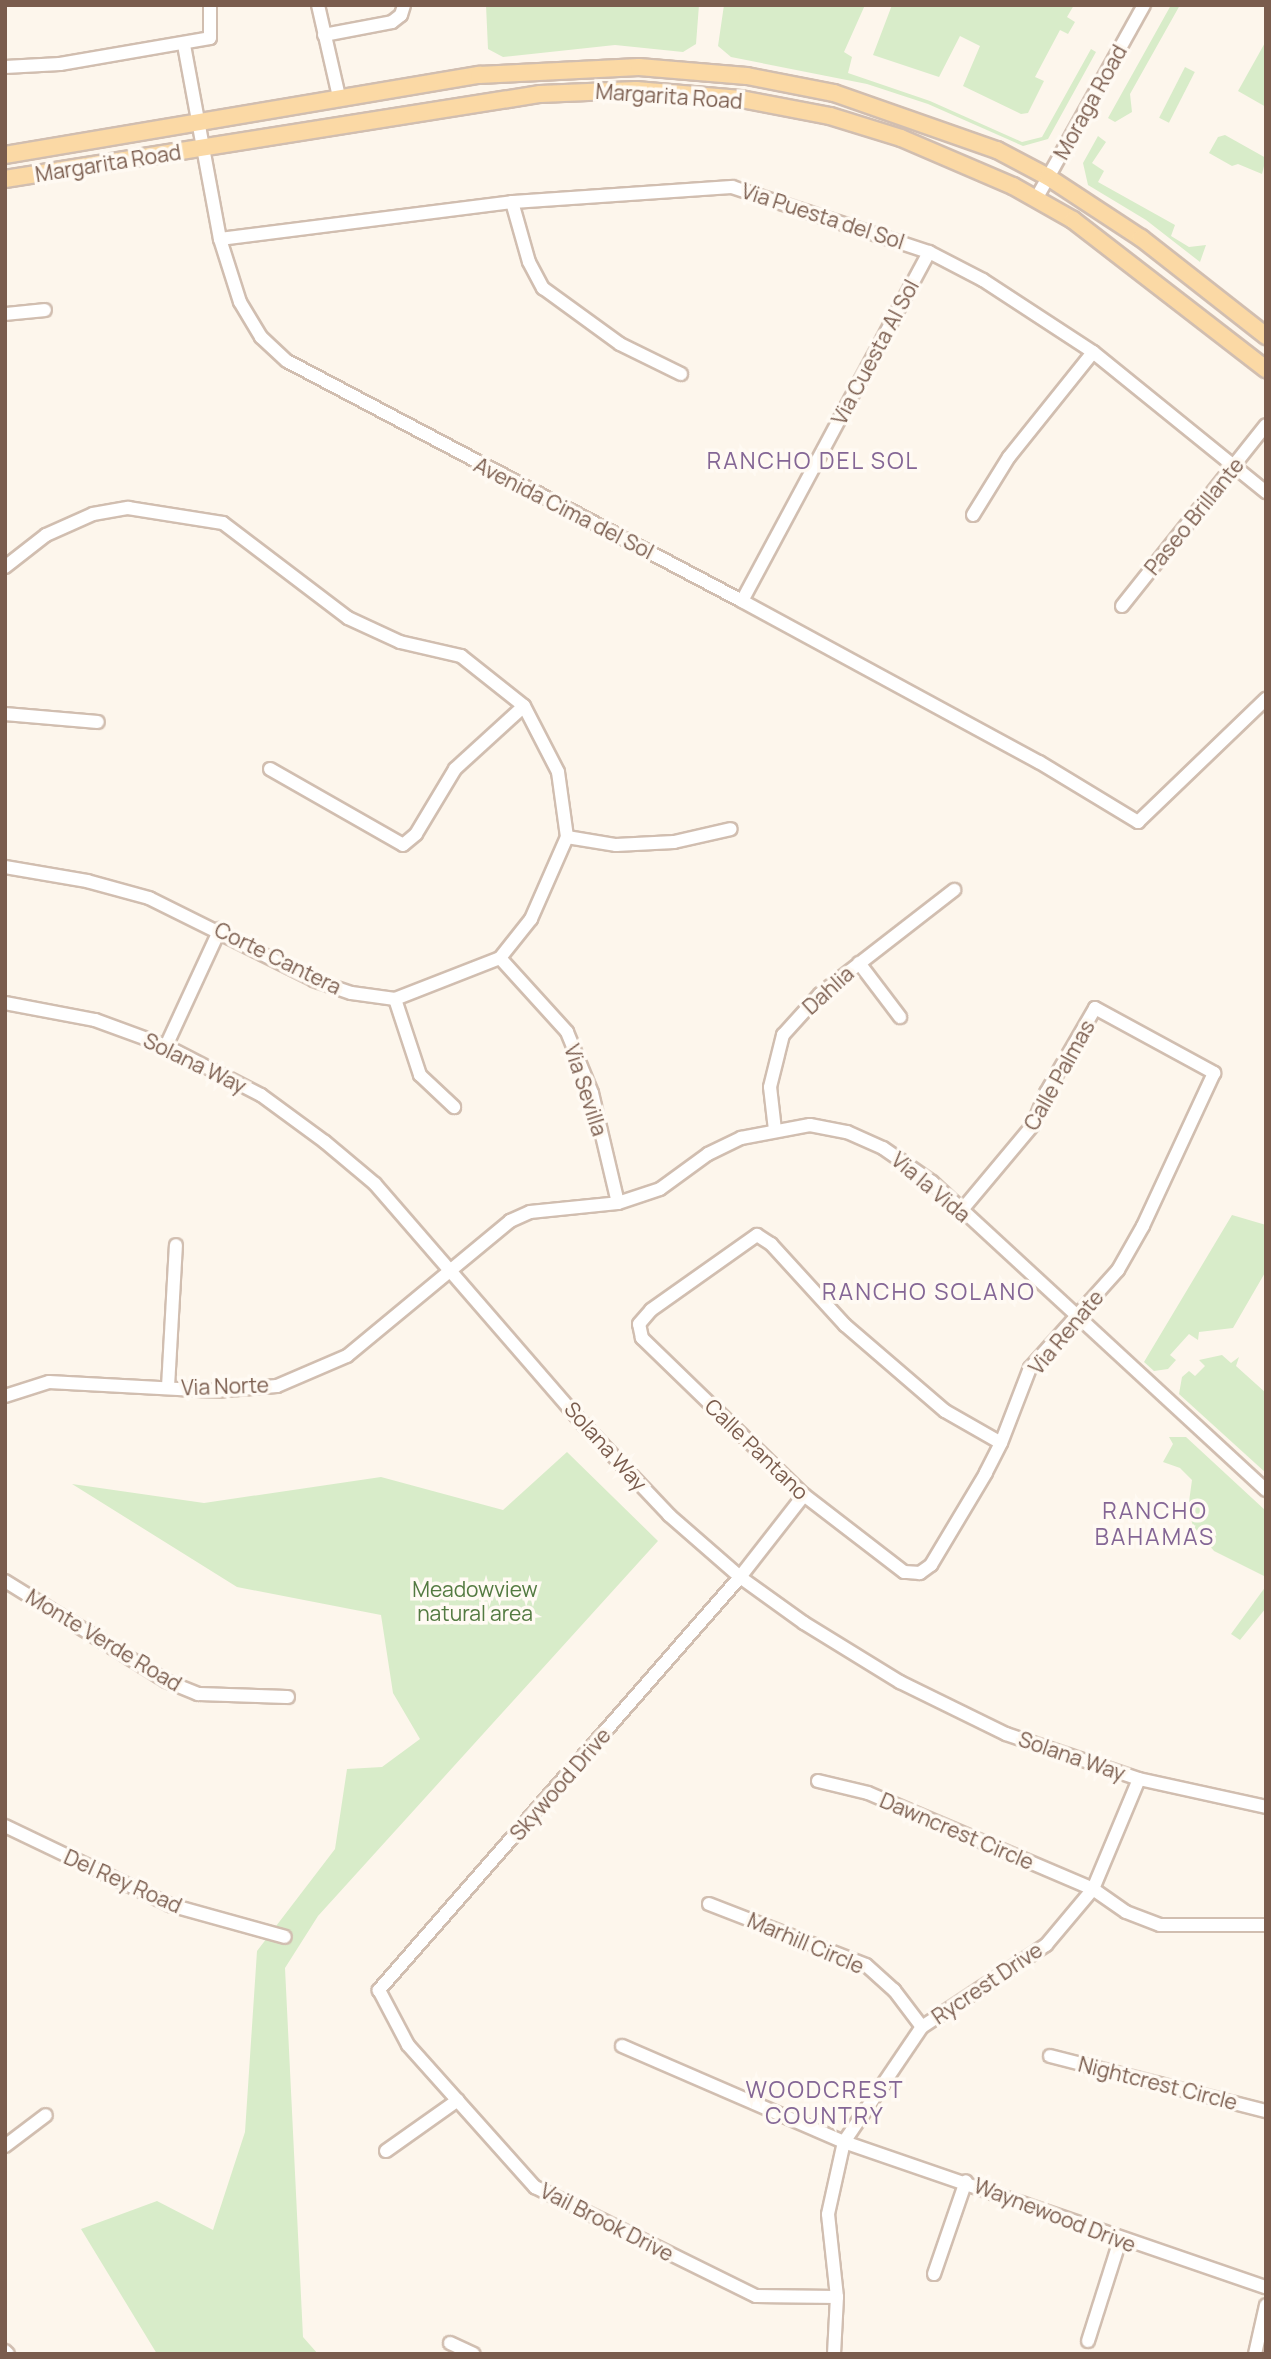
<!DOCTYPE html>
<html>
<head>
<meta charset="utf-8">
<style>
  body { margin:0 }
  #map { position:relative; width:1271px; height:2359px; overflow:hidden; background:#fdf6ec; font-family:Manrope,sans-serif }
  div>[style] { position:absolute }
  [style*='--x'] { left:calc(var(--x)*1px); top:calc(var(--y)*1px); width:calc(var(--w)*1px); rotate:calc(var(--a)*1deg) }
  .green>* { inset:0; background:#d8ecc9; transform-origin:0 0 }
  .roads { filter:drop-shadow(2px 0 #d1beb0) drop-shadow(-2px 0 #d1beb0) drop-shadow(0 2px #d1beb0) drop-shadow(0 -2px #d1beb0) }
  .minor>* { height:12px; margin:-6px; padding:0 6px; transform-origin:6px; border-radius:6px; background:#fff }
  .major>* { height:16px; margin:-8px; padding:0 8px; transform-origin:8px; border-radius:8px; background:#fbd9a5 }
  span { translate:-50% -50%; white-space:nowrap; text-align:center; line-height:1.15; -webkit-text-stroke:7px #fffaf3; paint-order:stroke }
  .street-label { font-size:21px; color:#7a5c4d }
  .park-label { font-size:21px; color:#537a41 }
  .neighbourhood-label { font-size:23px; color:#846695; letter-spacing:2px }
  .frame { position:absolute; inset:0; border:7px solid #7a5c4d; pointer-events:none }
</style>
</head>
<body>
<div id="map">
  <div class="green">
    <i style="clip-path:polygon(486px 5px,699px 5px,696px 44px,683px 52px,615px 45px,503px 57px,488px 49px)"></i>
    <i style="clip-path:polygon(724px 5px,865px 5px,844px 52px,852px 57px,848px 73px,930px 101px,1022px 142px,1042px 137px,1091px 49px,1096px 52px,1048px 139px,1023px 146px,928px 104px,867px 84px,731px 57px,718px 46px)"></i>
    <i style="clip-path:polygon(892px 5px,1074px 5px,1067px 17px,1075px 22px,1068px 34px,1060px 30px,1035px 77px,1044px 81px,1028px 113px,1021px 114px,963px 86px,980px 46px,960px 36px,939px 77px,873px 55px)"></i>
    <i style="clip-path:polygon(1171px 5px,1180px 5px,1130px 94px,1132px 112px,1115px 122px,1108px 118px)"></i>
    <i style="clip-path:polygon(1266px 41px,1266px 107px,1238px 91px)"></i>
    <i style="left:1185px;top:67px;width:11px;height:57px;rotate:27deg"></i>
    <i style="clip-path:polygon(1225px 135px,1266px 158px,1262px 174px,1238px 164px,1232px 166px,1209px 153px,1218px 137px)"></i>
    <i style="clip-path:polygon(1098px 136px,1106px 142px,1092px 163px,1104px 171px,1098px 182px,1175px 225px,1171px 236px,1189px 247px,1206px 245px,1200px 262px,1146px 220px,1088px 185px,1083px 163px)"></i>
    <i style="clip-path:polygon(1232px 1215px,1266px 1225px,1266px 1271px,1233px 1328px,1199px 1332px,1198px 1340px,1189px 1334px,1170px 1355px,1176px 1360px,1168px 1369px,1154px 1371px,1144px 1362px)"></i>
    <i style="clip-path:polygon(1222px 1355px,1231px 1363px,1239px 1357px,1236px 1366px,1266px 1393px,1266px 1473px,1179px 1394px,1182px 1377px,1189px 1371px,1195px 1376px,1205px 1366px,1199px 1360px)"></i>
    <i style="clip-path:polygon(1169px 1437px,1186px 1437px,1266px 1511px,1266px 1577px,1214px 1551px,1193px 1526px,1188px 1509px,1192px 1480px,1180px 1468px,1163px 1462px,1173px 1444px)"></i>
    <i style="clip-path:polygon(567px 1452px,658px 1541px,318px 1916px,285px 1968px,303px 2337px,318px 2354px,157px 2354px,81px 2229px,157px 2201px,213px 2230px,245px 2132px,257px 1951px,335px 1849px,347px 1769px,382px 1767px,420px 1739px,393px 1693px,381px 1615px,237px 1587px,72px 1484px,204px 1503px,381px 1477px,503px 1510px)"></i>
    <i style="clip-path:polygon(1266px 1586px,1266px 1608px,1240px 1640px,1231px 1634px)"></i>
  </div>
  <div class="roads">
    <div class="minor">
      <i style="--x:318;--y:5;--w:94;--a:77.1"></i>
      <i style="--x:324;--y:35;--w:69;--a:-10.8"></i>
      <i style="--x:392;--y:22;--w:11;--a:-38"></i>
      <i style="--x:401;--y:15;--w:10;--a:-73"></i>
      <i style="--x:184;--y:45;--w:197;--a:79.5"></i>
      <i style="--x:220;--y:239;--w:66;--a:72.4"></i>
      <i style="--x:240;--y:302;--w:41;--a:59"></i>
      <i style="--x:261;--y:337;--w:35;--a:43"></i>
      <i style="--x:287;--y:361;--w:514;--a:27.81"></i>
      <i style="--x:742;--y:601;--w:338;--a:28.5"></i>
      <i style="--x:1039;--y:762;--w:116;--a:31.2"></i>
      <i style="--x:1138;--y:822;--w:178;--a:-43.9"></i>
      <i style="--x:5;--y:67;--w:55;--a:-3.1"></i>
      <i style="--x:60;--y:64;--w:152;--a:-9.8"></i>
      <i style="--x:210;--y:38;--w:33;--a:-90"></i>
      <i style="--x:1036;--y:199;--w:222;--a:-60.9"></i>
      <i style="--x:512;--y:202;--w:62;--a:74.2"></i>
      <i style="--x:529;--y:262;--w:30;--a:62"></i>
      <i style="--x:543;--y:288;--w:95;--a:36"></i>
      <i style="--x:620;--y:344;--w:68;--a:26.2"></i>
      <i style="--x:220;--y:239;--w:294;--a:-7.2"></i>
      <i style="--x:512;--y:202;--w:221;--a:-3.9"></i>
      <i style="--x:732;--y:187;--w:207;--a:18.3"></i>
      <i style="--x:929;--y:252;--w:61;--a:27.4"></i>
      <i style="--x:983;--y:280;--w:131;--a:33.2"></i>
      <i style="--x:1093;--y:352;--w:223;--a:39"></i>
      <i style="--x:5;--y:314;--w:40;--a:-5.7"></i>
      <i style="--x:973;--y:515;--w:68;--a:-58.2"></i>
      <i style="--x:1009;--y:457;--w:134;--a:-51.3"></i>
      <i style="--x:5;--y:567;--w:52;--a:-38"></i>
      <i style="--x:46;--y:535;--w:51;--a:-24.1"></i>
      <i style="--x:93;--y:514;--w:36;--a:-10"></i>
      <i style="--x:128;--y:508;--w:96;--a:9"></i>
      <i style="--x:223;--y:523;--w:157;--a:37.2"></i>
      <i style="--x:348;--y:618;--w:57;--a:24.8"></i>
      <i style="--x:400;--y:642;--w:63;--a:12.9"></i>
      <i style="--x:461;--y:656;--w:80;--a:38.4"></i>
      <i style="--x:524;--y:706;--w:74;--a:62.7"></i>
      <i style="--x:558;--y:772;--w:66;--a:82.1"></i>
      <i style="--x:567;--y:837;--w:90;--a:113.7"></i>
      <i style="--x:531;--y:919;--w:50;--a:128.5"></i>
      <i style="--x:500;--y:958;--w:113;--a:158.7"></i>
      <i style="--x:395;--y:999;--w:44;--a:-172.2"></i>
      <i style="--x:351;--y:993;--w:39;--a:-161"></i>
      <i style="--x:314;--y:980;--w:184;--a:-153.6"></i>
      <i style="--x:149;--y:898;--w:64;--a:-164.7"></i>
      <i style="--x:87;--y:881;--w:83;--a:-170.3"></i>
      <i style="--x:742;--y:601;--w:396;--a:-61.8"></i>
      <i style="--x:1122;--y:606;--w:231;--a:-51.5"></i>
      <i style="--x:5;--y:714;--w:93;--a:4.9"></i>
      <i style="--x:270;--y:769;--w:153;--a:29.7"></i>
      <i style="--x:403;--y:845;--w:17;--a:-40"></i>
      <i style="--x:416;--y:834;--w:76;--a:-59"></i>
      <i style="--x:455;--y:769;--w:93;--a:-42.4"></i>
      <i style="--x:567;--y:837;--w:50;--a:9.3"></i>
      <i style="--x:616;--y:845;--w:58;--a:-3"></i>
      <i style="--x:674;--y:842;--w:58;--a:-12.8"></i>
      <i style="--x:500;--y:958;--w:100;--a:47.8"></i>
      <i style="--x:567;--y:1032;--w:66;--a:67.7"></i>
      <i style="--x:592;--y:1093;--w:113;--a:76.7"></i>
      <i style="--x:859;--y:963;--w:68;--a:52.8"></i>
      <i style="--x:395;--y:999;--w:80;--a:71.8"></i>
      <i style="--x:420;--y:1075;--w:47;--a:43.3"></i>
      <i style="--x:5;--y:1003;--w:92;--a:10.7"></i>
      <i style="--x:95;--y:1020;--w:76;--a:20.1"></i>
      <i style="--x:166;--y:1046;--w:107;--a:27.3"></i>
      <i style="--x:261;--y:1095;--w:79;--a:36.3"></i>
      <i style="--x:325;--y:1142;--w:65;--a:40"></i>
      <i style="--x:375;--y:1184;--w:319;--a:49.1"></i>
      <i style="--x:584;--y:1425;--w:124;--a:46.6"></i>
      <i style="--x:669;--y:1515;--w:94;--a:41.1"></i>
      <i style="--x:740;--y:1577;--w:79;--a:35.7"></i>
      <i style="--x:804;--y:1623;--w:113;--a:31.6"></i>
      <i style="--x:900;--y:1682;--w:118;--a:26.1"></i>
      <i style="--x:1006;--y:1734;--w:140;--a:18.7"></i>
      <i style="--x:1139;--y:1779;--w:130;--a:12.4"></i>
      <i style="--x:166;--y:1046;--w:129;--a:-65.2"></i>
      <i style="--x:775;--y:1130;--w:43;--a:-96.6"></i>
      <i style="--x:770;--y:1087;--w:54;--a:-76"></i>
      <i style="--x:783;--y:1035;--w:55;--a:-47.9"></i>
      <i style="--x:820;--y:994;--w:170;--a:-37.8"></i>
      <i style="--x:961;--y:1211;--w:112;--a:-50.1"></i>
      <i style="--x:1033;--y:1125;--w:35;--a:-68"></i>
      <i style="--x:1046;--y:1093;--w:98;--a:-60"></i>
      <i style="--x:1095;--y:1008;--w:136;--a:28.6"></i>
      <i style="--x:1214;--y:1073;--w:169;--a:114.9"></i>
      <i style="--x:1143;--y:1226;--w:51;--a:119.6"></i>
      <i style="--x:1118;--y:1270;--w:132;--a:131.9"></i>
      <i style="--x:1030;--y:1368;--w:80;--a:111.1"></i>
      <i style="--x:1001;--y:1443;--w:34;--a:117"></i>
      <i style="--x:986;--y:1473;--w:107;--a:120.9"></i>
      <i style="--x:931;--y:1565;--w:14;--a:144"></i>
      <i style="--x:920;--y:1573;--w:16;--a:-176"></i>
      <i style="--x:904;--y:1572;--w:126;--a:-142.4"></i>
      <i style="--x:804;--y:1495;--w:226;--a:-135.9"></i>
      <i style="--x:642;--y:1338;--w:14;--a:-102"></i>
      <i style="--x:639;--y:1324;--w:18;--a:-49"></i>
      <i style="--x:651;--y:1310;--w:130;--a:-35.3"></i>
      <i style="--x:757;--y:1235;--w:17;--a:33"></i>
      <i style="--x:771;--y:1244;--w:110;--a:47.6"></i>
      <i style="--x:845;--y:1325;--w:132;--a:40.7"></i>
      <i style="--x:945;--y:1411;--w:64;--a:29.7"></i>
      <i style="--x:168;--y:1387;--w:142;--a:-86.8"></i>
      <i style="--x:5;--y:1396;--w:46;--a:-17.7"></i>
      <i style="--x:49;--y:1382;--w:166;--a:3.1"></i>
      <i style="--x:215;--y:1391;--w:62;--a:-4.6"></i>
      <i style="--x:277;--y:1386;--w:76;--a:-23.2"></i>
      <i style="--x:347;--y:1356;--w:212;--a:-39.6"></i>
      <i style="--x:510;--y:1221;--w:22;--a:-24"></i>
      <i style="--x:530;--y:1212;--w:88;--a:-5.8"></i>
      <i style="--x:618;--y:1203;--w:44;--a:-18.4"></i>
      <i style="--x:660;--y:1189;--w:59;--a:-36.1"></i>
      <i style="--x:708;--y:1154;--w:37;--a:-26"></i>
      <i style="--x:741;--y:1138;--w:70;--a:-10.7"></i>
      <i style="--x:810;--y:1125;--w:38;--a:11"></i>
      <i style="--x:847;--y:1132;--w:39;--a:24"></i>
      <i style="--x:883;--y:1148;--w:60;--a:34.8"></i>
      <i style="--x:932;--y:1182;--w:454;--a:42.7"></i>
      <i style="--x:804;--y:1495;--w:104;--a:128"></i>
      <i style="--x:740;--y:1577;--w:549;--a:131.16"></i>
      <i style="--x:379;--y:1990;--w:62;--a:62.2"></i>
      <i style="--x:408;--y:2045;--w:191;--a:48.2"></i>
      <i style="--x:535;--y:2187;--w:246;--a:26.3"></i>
      <i style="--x:756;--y:2296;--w:81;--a:0.7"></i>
      <i style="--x:5;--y:1581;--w:190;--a:31.8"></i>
      <i style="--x:166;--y:1681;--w:35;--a:22"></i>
      <i style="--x:198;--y:1694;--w:90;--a:1.9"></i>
      <i style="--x:818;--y:1781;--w:51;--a:13.5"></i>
      <i style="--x:868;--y:1793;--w:245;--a:23.1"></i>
      <i style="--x:1093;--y:1889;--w:40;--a:34.9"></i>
      <i style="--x:1126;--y:1912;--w:36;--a:21"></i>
      <i style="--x:1160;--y:1925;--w:106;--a:0"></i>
      <i style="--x:5;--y:1826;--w:183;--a:25.6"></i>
      <i style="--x:170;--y:1905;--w:119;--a:15.5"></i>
      <i style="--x:709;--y:1904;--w:168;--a:21.2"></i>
      <i style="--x:866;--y:1965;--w:38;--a:42"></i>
      <i style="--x:894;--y:1990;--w:46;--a:52.9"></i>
      <i style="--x:622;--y:2046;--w:242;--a:23.4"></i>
      <i style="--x:844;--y:2142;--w:446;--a:19"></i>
      <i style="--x:1050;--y:2056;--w:223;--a:14.3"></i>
      <i style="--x:5;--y:2146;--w:51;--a:-37.1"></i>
      <i style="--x:386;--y:2151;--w:88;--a:-35.3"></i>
      <i style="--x:934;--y:2274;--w:98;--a:-71"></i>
      <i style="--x:1088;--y:2341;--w:106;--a:-72.4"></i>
      <i style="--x:450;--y:2343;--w:26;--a:25"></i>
      <i style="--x:5;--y:2351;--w:4;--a:45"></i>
      <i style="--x:834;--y:2354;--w:57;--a:-87"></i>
      <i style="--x:837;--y:2297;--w:83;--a:-96.2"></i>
      <i style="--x:828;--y:2214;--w:74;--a:-77.5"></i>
      <i style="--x:844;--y:2142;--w:139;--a:-55.9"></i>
      <i style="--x:922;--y:2027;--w:149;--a:-33.5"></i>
      <i style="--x:1046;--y:1945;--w:73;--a:-50"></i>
      <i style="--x:1093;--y:1889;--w:119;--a:-67.3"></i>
      <i style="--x:1255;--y:2354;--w:50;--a:-77.3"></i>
    </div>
    <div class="major">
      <i style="--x:5;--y:155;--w:481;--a:-9.6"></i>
      <i style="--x:479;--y:75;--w:160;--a:-2.9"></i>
      <i style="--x:639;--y:67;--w:108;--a:4.8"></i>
      <i style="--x:747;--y:76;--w:89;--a:11.1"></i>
      <i style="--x:834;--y:93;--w:173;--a:19.3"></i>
      <i style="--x:997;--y:150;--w:58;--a:27.9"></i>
      <i style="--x:1048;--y:177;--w:111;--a:33.3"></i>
      <i style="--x:1141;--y:238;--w:159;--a:38.1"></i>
      <i style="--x:5;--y:179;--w:542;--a:-9.03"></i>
      <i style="--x:540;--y:94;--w:96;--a:-2.4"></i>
      <i style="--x:636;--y:90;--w:105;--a:4.9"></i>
      <i style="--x:741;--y:99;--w:91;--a:10.8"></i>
      <i style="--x:830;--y:116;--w:74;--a:17.2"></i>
      <i style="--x:901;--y:138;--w:122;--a:23.2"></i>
      <i style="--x:1013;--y:186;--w:69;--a:29.5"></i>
      <i style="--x:1073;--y:220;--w:244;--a:37.7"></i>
    </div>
  </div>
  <div class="street-label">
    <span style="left:669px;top:96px;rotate:4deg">Margarita Road</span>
    <span style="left:1090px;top:102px;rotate:-61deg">Moraga Road</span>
    <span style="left:108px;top:163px;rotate:-9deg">Margarita Road</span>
    <span style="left:823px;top:216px;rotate:18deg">Via Puesta del Sol</span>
    <span style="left:875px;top:352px;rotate:-62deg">Via Cuesta Al Sol</span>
    <span style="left:564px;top:508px;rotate:27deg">Avenida Cima del Sol</span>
    <span style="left:1194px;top:516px;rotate:-51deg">Paseo Brillante</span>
    <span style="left:278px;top:958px;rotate:26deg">Corte Cantera</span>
    <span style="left:828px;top:990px;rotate:-42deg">Dahlia</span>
    <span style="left:195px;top:1063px;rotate:26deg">Solana Way</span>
    <span style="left:1059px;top:1075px;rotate:-61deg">Calle Palmas</span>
    <span style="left:586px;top:1090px;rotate:72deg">Via Sevilla</span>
    <span style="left:931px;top:1187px;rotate:40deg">Via la Vida</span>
    <span style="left:1066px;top:1332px;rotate:-50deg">Via Renate</span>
    <span style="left:225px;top:1386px;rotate:-2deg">Via Norte</span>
    <span style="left:606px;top:1446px;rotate:48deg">Solana Way</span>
    <span style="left:757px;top:1449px;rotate:44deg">Calle Pantano</span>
    <span style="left:104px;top:1640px;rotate:31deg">Monte Verde Road</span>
    <span style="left:1072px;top:1756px;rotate:19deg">Solana Way</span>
    <span style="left:560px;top:1784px;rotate:-49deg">Skywood Drive</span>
    <span style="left:957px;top:1831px;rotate:23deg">Dawncrest Circle</span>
    <span style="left:123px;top:1881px;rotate:24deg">Del Rey Road</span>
    <span style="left:806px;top:1943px;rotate:23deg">Marhill Circle</span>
    <span style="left:987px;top:1983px;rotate:-34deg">Rycrest Drive</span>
    <span style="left:1158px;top:2083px;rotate:14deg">Nightcrest Circle</span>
    <span style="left:1055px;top:2215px;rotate:21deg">Waynewood Drive</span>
    <span style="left:607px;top:2222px;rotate:27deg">Vail Brook Drive</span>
  </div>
  <div class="park-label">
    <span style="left:475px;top:1601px">Meadowview<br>natural area</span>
  </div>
  <div class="neighbourhood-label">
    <span style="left:813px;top:460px">RANCHO DEL SOL</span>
    <span style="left:929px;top:1291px">RANCHO SOLANO</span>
    <span style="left:1155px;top:1523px">RANCHO<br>BAHAMAS</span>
    <span style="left:825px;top:2102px">WOODCREST<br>COUNTRY</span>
  </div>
  <div class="frame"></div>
</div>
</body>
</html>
